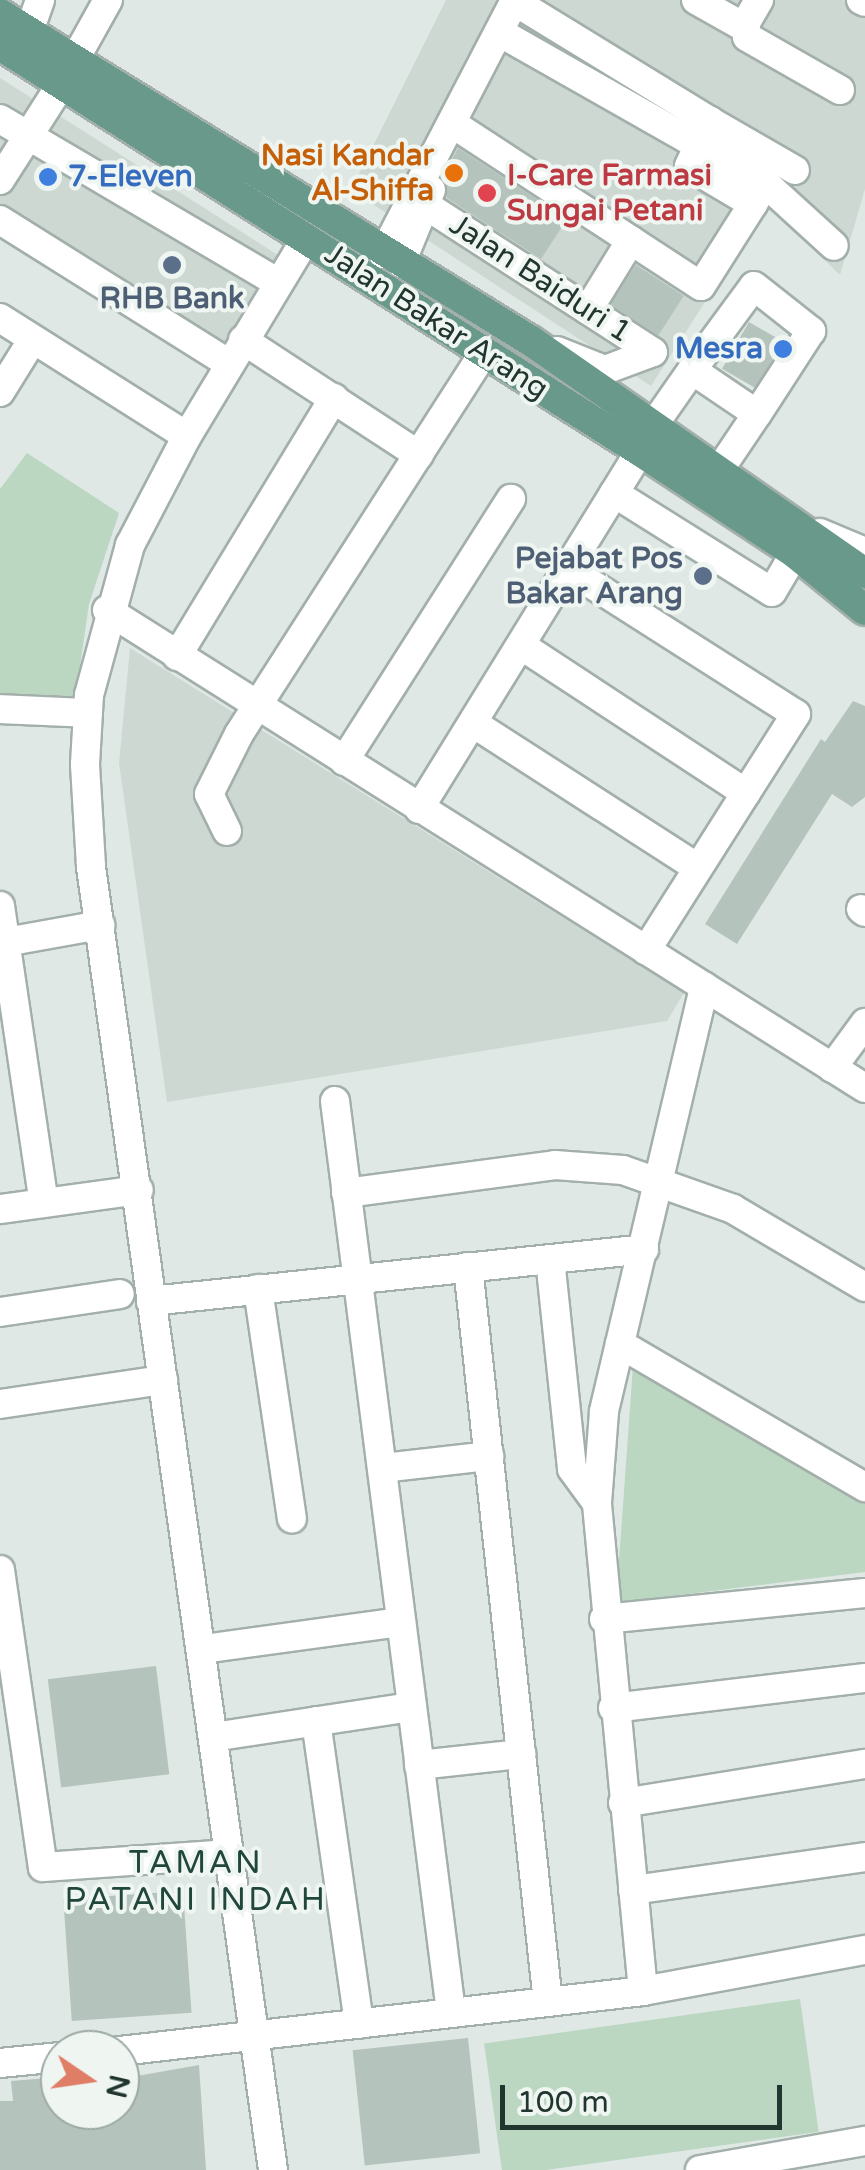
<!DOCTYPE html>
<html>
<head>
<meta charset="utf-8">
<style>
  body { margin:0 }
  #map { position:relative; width:865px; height:2170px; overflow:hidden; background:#dfe8e4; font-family:"Varela Round",sans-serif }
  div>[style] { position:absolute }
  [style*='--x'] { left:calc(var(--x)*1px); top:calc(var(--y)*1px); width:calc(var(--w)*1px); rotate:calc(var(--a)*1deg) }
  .built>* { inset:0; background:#ced8d3 }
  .green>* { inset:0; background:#bbd7c1; transform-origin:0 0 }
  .building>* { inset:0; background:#b5c3bd; transform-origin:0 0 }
  .roads { filter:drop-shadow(2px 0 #a3afaa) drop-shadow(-2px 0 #a3afaa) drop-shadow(0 2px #a3afaa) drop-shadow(0 -2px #a3afaa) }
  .minor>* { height:28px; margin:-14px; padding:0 14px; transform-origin:14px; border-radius:14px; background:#fff }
  .major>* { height:30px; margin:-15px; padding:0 15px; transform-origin:15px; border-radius:15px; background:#69998a }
  .dots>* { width:28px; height:28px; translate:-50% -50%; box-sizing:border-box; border:5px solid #eff6f2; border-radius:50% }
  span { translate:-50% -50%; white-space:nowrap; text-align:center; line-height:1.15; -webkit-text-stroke:8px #eff6f2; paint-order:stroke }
  .food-label { font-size:30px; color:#c56008; font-weight:700 }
  .right { translate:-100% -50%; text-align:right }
  .health-label { font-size:30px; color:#be3a42; font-weight:700 }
  .left { translate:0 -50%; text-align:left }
  .shop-label { font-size:30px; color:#366cbe; font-weight:700 }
  .street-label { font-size:30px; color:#223630 }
  .service-label { font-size:30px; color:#4e5e75; font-weight:700 }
  .neighbourhood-label { font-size:32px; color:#21463b; letter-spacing:2.5px }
  .north { position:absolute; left:40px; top:2030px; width:100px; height:100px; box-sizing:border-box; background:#eff6f2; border:2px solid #9da9a4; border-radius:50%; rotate:103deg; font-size:28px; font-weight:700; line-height:40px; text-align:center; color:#223630 }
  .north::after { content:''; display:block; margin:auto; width:35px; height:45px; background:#e07d66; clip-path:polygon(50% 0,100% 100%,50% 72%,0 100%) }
  .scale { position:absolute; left:500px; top:2085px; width:282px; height:45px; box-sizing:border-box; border:5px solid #223630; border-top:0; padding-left:12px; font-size:30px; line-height:35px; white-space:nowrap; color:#223630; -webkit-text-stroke:8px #eff6f2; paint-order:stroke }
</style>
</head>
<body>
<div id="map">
  <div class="built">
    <i style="clip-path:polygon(446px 0,865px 0,865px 189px,840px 275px,768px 204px,651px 386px,351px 190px)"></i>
    <i style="clip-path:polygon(0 78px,303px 271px,237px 371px,0 221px)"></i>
    <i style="clip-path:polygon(130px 648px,684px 993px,667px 1021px,167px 1102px,119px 763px)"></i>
  </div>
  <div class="green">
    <i style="clip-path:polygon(27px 453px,119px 513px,89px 604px,75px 700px,0 697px,0 489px)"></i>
    <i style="clip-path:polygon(633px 1366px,865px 1499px,865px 1572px,616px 1603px)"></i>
    <i style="left:800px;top:1999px;width:134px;height:319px;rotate:82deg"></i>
  </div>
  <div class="building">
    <i style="clip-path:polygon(458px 148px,567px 219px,541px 259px,447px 198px,443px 177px)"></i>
    <i style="left:636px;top:265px;width:57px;height:47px;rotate:33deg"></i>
    <i style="left:749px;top:322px;width:39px;height:54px;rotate:30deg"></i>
    <i style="clip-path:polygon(853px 701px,865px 706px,865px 797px,852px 807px,832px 794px,737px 944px,705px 924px,821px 739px,825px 742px)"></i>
    <i style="left:156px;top:1666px;width:109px;height:109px;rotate:83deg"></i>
    <i style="left:183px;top:1891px;width:122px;height:120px;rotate:86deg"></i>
    <i style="left:468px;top:2038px;width:116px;height:116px;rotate:84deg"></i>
    <i style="clip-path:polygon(199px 2065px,206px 2170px,0 2170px,0 2101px,13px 2101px,11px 2081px,60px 2077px,60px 2110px,120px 2110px,120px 2079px)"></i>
  </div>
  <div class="roads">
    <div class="minor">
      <i style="--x:696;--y:0;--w:55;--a:29.4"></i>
      <i style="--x:759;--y:0;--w:28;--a:120"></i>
      <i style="--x:745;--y:24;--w:13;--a:81"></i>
      <i style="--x:747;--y:37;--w:107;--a:29.7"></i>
      <i style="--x:861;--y:0;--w:4;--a:27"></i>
      <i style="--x:514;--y:1;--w:230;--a:31.5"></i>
      <i style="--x:29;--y:32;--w:34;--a:-71"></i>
      <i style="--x:499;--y:32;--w:306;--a:29.6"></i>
      <i style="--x:765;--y:183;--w:93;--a:42.4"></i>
      <i style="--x:74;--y:61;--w:70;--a:-60.9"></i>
      <i style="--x:0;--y:119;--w:321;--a:30.5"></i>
      <i style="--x:453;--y:124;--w:296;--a:33.2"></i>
      <i style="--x:701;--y:286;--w:97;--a:-57.6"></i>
      <i style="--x:0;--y:180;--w:115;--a:-57.4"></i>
      <i style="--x:762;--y:188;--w:18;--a:119"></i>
      <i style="--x:753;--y:204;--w:74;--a:-149.3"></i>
      <i style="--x:689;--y:166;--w:50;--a:-65"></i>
      <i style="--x:710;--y:121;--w:98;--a:30"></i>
      <i style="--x:427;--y:206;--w:269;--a:32.9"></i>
      <i style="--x:0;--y:220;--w:271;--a:32.1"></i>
      <i style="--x:383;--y:254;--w:286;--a:-62.5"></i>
      <i style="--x:401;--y:263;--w:79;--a:-67.7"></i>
      <i style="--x:588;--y:310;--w:82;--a:-58.4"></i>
      <i style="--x:0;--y:318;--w:221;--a:32.3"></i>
      <i style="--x:243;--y:340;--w:210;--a:33.2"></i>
      <i style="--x:557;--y:351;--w:52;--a:21.6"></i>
      <i style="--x:605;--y:370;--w:51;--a:-20.6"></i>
      <i style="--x:692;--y:370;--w:104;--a:-53.6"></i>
      <i style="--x:754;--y:286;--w:73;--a:38.3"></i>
      <i style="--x:811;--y:331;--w:99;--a:123"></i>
      <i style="--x:0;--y:392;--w:62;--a:-58.1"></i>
      <i style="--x:655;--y:423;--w:65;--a:-55.1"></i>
      <i style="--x:692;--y:370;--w:78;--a:34.1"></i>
      <i style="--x:757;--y:414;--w:66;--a:123.9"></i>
      <i style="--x:614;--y:493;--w:186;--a:32.1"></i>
      <i style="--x:772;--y:592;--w:45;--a:-59.5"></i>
      <i style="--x:820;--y:533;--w:49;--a:22.9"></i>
      <i style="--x:568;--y:569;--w:270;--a:32.5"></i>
      <i style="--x:796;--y:714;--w:280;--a:122.4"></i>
      <i style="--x:107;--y:610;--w:896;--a:32.24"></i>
      <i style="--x:522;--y:646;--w:268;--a:33.3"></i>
      <i style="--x:177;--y:656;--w:302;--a:-58.7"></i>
      <i style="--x:0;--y:709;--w:88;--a:2.6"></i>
      <i style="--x:476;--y:725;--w:264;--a:32.8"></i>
      <i style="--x:344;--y:761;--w:311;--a:-57.5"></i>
      <i style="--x:419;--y:809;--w:421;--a:-58.3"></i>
      <i style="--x:227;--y:831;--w:41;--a:-115.9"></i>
      <i style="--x:209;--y:794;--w:67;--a:-63.4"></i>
      <i style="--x:239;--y:734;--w:454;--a:-57.3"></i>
      <i style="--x:0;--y:906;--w:300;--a:81.6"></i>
      <i style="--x:861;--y:909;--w:5;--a:37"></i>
      <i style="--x:0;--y:943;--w:102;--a:-10.2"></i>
      <i style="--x:832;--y:1068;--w:56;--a:-53.7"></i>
      <i style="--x:335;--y:1101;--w:917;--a:82.74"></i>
      <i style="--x:346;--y:1193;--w:211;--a:-7.6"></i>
      <i style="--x:555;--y:1165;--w:68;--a:4.2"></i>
      <i style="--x:623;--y:1170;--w:117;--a:19.5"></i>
      <i style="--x:733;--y:1209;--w:153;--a:30.6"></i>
      <i style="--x:0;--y:1209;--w:140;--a:-7.8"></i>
      <i style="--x:550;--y:1259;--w:211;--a:84"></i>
      <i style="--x:572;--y:1469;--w:42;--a:53.7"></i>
      <i style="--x:468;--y:1267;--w:739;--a:83.79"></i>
      <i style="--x:258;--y:1289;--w:232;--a:81.6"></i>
      <i style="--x:151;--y:1301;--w:496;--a:-6"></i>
      <i style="--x:0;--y:1312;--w:121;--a:-8.5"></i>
      <i style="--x:620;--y:1344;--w:284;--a:30.3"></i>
      <i style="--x:0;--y:1404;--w:165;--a:-8.4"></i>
      <i style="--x:382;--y:1468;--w:108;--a:-6.4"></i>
      <i style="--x:0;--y:1570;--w:300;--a:81.8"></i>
      <i style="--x:43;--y:1867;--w:184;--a:-4"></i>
      <i style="--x:604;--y:1619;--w:262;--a:-5.7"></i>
      <i style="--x:203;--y:1649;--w:200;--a:-7.8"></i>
      <i style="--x:613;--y:1708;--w:254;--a:-6.8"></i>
      <i style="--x:316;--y:1721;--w:306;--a:81.9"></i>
      <i style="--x:213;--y:1737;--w:201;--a:-8.6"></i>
      <i style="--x:419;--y:1765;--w:103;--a:-6.2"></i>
      <i style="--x:623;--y:1803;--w:245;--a:-9.2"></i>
      <i style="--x:633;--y:1890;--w:234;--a:-8.1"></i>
      <i style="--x:643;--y:1991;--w:490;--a:-95.4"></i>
      <i style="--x:597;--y:1503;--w:92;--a:-85.6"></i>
      <i style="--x:604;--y:1411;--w:436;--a:-76.7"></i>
      <i style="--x:120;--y:2051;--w:526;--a:-6.54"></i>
      <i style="--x:643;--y:1991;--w:226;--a:-10.5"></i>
      <i style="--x:0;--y:2063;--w:60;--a:-5.7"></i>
      <i style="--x:273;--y:2170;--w:1317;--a:-97.95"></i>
      <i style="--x:91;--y:866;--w:102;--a:-93.4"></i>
      <i style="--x:85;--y:764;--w:69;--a:-86.7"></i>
      <i style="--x:89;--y:695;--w:156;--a:-74.7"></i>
      <i style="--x:130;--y:545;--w:123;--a:-62.4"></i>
      <i style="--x:187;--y:436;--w:230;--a:-58.9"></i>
      <i style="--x:700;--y:2170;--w:168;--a:-10"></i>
    </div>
    <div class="major">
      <i style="--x:0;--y:14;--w:624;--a:31.63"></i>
      <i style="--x:531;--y:341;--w:407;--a:34.8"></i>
      <i style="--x:0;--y:45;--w:758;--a:32.39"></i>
      <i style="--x:640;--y:451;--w:186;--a:33.3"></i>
      <i style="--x:795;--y:553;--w:90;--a:39.2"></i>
    </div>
  </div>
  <div class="dots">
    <i style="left:454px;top:173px;background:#e8710a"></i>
    <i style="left:48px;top:177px;background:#3f7fe0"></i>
    <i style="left:487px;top:193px;background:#e0444e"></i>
    <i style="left:172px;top:265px;background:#5c6f8a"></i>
    <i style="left:783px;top:349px;background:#3f7fe0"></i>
    <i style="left:703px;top:576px;background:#5c6f8a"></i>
  </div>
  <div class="food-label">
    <span class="right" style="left:434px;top:173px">Nasi Kandar<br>Al-Shiffa</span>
  </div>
  <div class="health-label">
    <span class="left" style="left:507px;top:193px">I-Care Farmasi<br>Sungai Petani</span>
  </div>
  <div class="shop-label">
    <span class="left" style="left:68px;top:177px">7-Eleven</span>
    <span class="right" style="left:763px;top:349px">Mesra</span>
  </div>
  <div class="street-label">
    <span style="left:540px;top:279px;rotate:33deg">Jalan Baiduri 1</span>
    <span style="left:436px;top:322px;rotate:33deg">Jalan Bakar Arang</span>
  </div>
  <div class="service-label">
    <span style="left:172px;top:299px">RHB Bank</span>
    <span class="right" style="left:683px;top:576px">Pejabat Pos<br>Bakar Arang</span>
  </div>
  <div class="neighbourhood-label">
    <span style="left:196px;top:1882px">TAMAN<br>PATANI INDAH</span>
  </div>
  <div class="north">N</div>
  <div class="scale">100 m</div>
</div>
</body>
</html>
